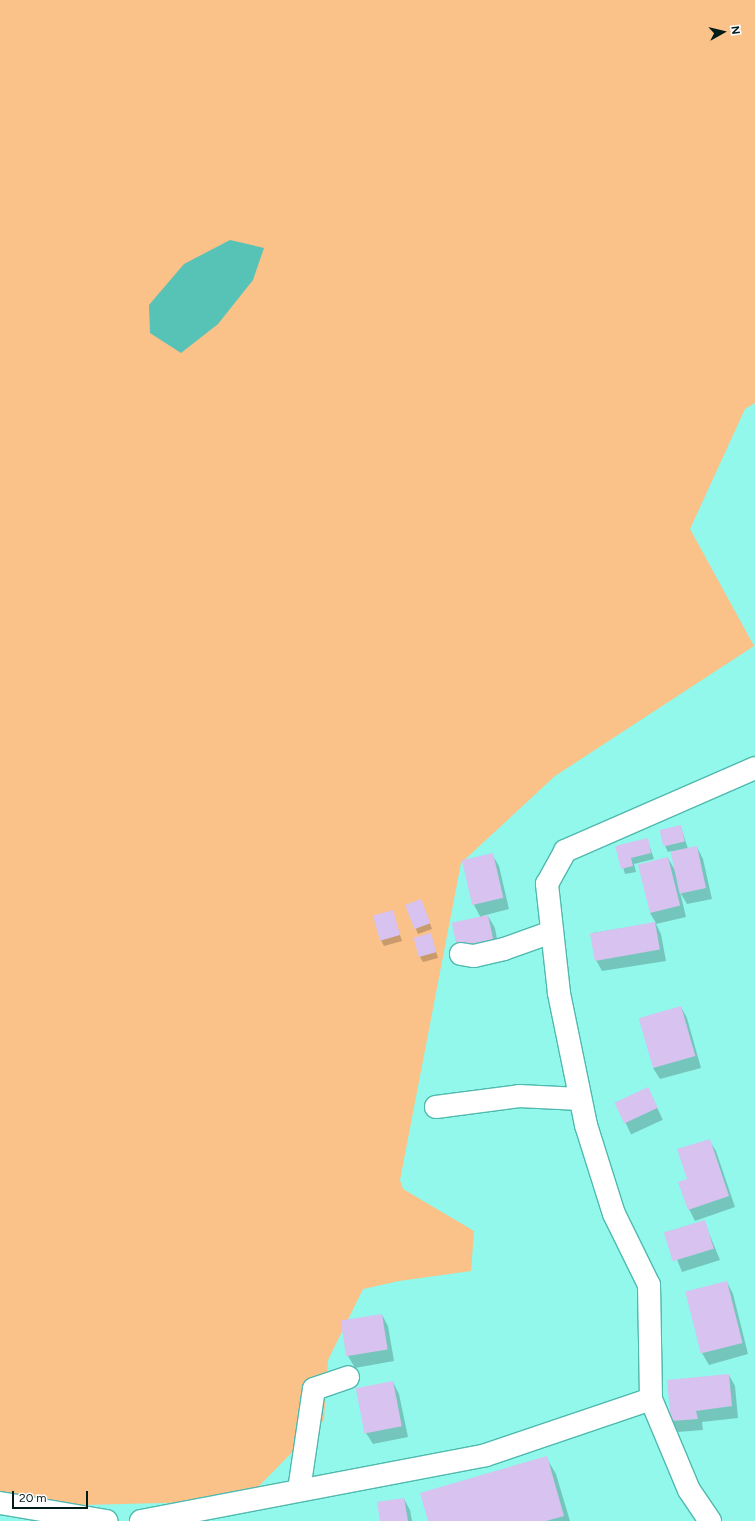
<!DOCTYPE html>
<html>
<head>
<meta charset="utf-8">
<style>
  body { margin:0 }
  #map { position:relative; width:755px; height:1521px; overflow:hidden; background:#91f8eb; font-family:Figtree,sans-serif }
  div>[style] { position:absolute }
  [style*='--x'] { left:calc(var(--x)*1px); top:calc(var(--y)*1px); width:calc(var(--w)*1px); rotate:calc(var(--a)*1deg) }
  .green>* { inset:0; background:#fac188 }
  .water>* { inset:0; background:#57c3b7 }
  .shadow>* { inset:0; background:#0003; transform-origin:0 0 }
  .building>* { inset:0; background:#d7c2f0; transform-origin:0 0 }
  .roads { filter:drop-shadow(1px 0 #50b9ae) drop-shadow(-1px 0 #50b9ae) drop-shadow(0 1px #50b9ae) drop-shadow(0 -1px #50b9ae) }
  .minor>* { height:22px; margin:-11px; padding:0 11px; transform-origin:11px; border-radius:11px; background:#fff }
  span { translate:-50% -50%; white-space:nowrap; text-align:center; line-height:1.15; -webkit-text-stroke:3px #fff; paint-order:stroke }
  .north { position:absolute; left:703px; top:12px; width:40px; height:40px; -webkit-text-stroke:3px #fff; paint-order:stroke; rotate:82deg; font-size:11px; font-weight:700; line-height:16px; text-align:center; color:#001c19 }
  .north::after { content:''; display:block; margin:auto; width:14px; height:18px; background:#001c19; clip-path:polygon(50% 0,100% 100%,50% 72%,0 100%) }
  .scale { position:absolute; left:12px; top:1491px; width:76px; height:18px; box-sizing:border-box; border:2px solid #001c19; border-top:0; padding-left:5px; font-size:12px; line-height:14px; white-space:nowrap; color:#001c19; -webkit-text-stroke:3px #fff; paint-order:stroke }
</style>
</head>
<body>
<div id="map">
  <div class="green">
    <i style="clip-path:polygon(0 0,755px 0,755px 403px,745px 409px,690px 529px,754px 646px,555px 776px,461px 863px,400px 1180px,403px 1189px,474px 1231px,471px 1271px,399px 1281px,363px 1289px,328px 1360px,324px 1420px,244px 1501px,0 1507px)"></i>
  </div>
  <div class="water">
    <i style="clip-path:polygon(230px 240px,264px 248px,253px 280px,218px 324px,181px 353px,150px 333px,149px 305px,184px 264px)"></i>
  </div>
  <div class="shadow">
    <i style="clip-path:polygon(681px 827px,688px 849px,697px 847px,703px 859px,712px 899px,687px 904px,680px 892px,686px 917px,656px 924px,661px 934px,666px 961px,602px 971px,596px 960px,592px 933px,656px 923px,650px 913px,668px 858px,676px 872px,672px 851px,668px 852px,665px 846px)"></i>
    <i style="clip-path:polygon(647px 839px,654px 859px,634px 864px,636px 872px,625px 874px,617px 847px)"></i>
    <i style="clip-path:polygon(492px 854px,499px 866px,509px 909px,482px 916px,488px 916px,495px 928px,499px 950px,458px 946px,481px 918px,474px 905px)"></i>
    <i style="clip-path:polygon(406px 905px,423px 905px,432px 929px,418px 934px)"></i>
    <i style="clip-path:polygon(392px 911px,402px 941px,384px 946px,381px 940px)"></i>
    <i style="clip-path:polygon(430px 934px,438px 958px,423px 962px,420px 957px)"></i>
    <i style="clip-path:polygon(681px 1007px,687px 1018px,701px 1068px,660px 1079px,653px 1068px)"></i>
    <i style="left:648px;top:1088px;width:35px;height:35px;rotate:65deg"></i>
    <i style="clip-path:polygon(709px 1140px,716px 1151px,735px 1207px,695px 1221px,689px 1209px,689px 1180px)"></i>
    <i style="clip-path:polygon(704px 1221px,720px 1260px,682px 1272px,666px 1232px)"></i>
    <i style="clip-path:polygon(727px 1282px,733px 1294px,748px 1354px,709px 1365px,702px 1353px)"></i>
    <i style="clip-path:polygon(382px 1315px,388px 1326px,394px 1361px,355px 1368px,348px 1356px)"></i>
    <i style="clip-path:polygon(729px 1375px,735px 1386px,738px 1418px,702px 1422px,703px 1430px,678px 1432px,672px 1420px)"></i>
    <i style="clip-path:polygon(393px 1382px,399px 1394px,408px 1437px,373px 1444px,366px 1433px,357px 1390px)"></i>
    <i style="clip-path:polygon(546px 1457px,556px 1474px,570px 1521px,429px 1521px)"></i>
    <i style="clip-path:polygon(404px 1499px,410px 1510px,412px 1521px,381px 1521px)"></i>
  </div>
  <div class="building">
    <i style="left:681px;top:825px;width:17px;height:22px;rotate:77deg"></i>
    <i style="clip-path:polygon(648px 838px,651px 853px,631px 858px,633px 866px,621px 869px,615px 846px)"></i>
    <i style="left:697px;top:846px;width:43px;height:27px;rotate:78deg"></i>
    <i style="left:493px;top:853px;width:46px;height:32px;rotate:77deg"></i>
    <i style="left:668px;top:857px;width:50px;height:31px;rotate:76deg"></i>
    <i style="left:421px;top:899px;width:26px;height:17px;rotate:69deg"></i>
    <i style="left:393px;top:910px;width:26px;height:21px;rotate:74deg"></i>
    <i style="left:488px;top:915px;width:25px;height:37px;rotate:78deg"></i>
    <i style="left:655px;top:922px;width:28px;height:66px;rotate:80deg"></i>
    <i style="left:431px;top:933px;width:20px;height:18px;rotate:75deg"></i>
    <i style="left:681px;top:1006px;width:52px;height:44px;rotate:74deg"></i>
    <i style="left:648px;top:1087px;width:23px;height:37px;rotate:65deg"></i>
    <i style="clip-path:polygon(710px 1139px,729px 1196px,688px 1210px,678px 1182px,687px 1179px,677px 1149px)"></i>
    <i style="left:705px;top:1220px;width:30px;height:43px;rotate:73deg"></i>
    <i style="left:727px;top:1281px;width:64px;height:43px;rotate:76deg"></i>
    <i style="left:382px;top:1314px;width:36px;height:42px;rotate:81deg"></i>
    <i style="clip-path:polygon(729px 1374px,732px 1406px,696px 1411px,698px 1419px,671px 1421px,667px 1380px)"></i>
    <i style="left:393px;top:1381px;width:46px;height:38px;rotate:79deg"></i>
    <i style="clip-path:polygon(547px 1456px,564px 1516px,546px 1521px,428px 1521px,420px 1493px)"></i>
    <i style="clip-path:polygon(404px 1498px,408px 1521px,380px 1521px,377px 1502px)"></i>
  </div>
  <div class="roads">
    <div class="minor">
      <i style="--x:461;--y:954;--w:13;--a:9"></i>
      <i style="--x:474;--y:956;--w:31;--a:-13"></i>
      <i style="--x:504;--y:949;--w:51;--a:-19.5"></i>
      <i style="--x:436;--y:1107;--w:84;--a:-7.5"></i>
      <i style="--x:519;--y:1096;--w:61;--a:2.8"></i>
      <i style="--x:299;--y:1490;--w:102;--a:-81.6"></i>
      <i style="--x:314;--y:1389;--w:36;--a:-19"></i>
      <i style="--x:0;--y:1503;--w:108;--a:9.6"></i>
      <i style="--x:141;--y:1521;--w:351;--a:-10.8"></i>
      <i style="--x:486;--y:1455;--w:174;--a:-18.7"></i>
      <i style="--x:710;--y:1521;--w:37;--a:-124"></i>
      <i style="--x:689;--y:1490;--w:99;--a:-112.7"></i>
      <i style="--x:651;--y:1399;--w:114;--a:-91"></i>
      <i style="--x:649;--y:1285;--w:79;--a:-116.2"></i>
      <i style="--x:614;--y:1214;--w:93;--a:-107.5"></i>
      <i style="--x:586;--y:1125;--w:135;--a:-101.6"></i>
      <i style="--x:559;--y:993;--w:110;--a:-96.3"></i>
      <i style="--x:547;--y:884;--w:38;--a:-61"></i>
      <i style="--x:565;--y:851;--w:207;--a:-23.6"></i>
    </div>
  </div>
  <div class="north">N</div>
  <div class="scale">20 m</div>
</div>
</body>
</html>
